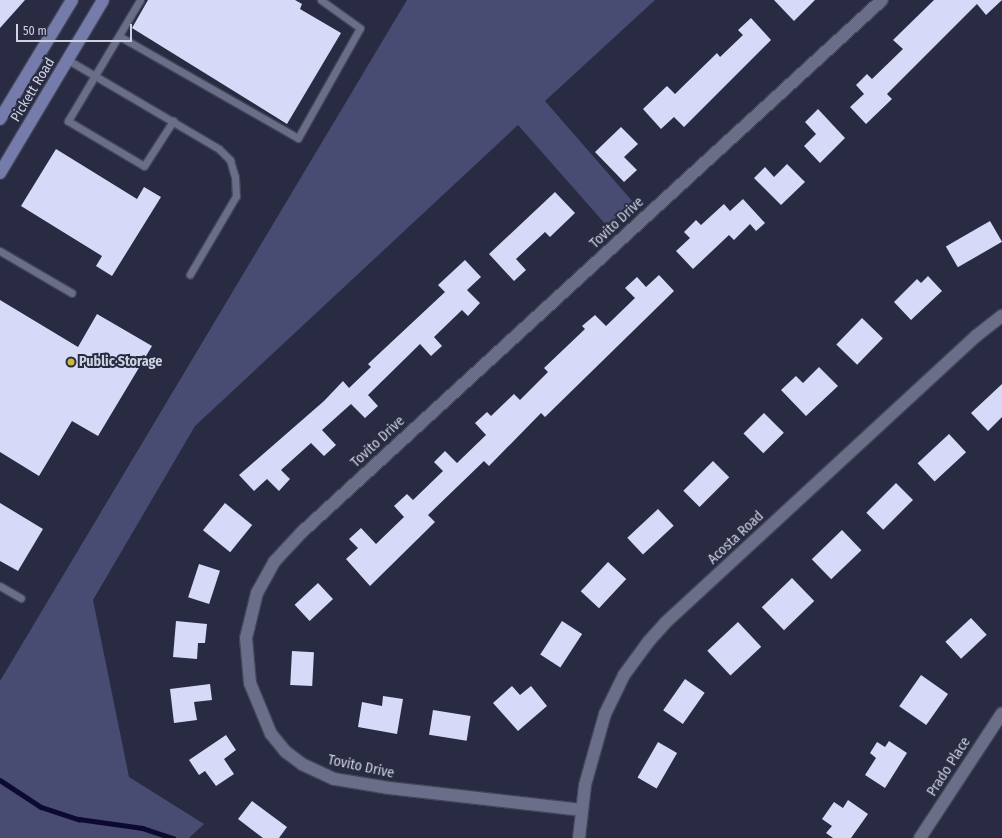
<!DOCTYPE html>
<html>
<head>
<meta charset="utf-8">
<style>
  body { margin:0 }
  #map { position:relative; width:1002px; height:838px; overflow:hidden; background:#282b42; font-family:"Fira Sans Condensed",sans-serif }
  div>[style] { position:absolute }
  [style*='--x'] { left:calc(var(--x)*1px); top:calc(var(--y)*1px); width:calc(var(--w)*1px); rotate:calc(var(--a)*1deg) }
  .green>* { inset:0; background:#484c72 }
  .stream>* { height:4.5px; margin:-2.25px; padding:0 2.25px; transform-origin:2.25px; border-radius:2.25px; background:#0c0932 }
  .building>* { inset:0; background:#d6daf8; transform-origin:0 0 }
  .roads { filter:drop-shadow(1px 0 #424558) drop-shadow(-1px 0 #424558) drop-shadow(0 1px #424558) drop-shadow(0 -1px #424558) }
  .service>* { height:7px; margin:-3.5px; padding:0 3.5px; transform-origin:3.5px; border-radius:3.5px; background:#6a6e88 }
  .minor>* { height:12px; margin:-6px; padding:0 6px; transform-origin:6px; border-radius:6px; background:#6a6e88 }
  .primary>* { height:12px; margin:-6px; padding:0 6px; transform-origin:6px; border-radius:6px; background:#757baa }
  .dots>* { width:11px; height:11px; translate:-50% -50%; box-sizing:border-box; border:2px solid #282b42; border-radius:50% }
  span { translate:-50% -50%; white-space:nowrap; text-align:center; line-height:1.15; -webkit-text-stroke:4px #282b42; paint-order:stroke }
  .street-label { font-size:14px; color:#cfd2e0 }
  .poi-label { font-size:14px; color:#cfd2e0; font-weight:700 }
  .left { translate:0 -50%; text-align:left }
  .scale { position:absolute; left:16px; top:24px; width:116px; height:18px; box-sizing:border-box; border:2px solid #cfd2e0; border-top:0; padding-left:5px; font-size:12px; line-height:14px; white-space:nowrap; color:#cfd2e0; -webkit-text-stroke:3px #282b42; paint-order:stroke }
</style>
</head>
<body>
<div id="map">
  <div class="green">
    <i style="clip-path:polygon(407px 0,655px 0,545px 101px,633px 202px,607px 226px,518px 125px,195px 426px,93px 600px,129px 777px,204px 824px,189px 838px,0 838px,0 681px)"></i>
  </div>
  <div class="stream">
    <i style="--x:0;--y:780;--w:49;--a:33.4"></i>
    <i style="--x:41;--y:807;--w:40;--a:18"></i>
    <i style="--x:79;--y:819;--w:64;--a:8.1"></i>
    <i style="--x:142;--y:828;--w:33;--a:18"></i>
  </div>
  <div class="building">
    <i style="clip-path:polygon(0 0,25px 0,0 28px)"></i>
    <i style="clip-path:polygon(148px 0,295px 0,302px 4px,300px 9px,341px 33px,287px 124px,132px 28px)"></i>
    <i style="clip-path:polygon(774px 0,815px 0,794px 21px)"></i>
    <i style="clip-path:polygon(934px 0,1002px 0,986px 15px,977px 4px,887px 94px,892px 99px,866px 124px,850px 107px,864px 94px,856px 85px,867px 74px,872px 79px,903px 49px,893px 40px)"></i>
    <i style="clip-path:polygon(751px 18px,771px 40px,684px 127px,674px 117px,661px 129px,643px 109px,667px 86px,675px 94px,717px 53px,720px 57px,743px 35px,738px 30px)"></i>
    <i style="clip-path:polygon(818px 109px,845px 138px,820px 163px,804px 146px,816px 134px,805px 122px)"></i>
    <i style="clip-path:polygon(621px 127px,638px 144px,624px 157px,637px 170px,624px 182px,595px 152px)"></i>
    <i style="clip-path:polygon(56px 149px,137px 199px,144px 187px,161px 197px,112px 276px,96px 266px,102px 256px,21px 206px)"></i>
    <i style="clip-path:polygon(787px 164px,805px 182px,781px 205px,754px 178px,765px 167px,774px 177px)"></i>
    <i style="clip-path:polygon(555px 192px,575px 213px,550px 237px,545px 232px,516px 259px,526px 270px,514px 281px,489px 254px)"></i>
    <i style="clip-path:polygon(743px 199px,765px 223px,756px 231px,750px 224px,734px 240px,729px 235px,693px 269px,676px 251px,690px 238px,684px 232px,696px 220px,701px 225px,724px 204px,730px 211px)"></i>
    <i style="left:990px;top:221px;width:24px;height:51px;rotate:60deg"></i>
    <i style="clip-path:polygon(465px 260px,481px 277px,467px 290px,480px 303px,468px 316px,462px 310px,434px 337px,442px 346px,431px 356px,420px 344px,368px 395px,378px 406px,365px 418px,351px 404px,322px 430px,336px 445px,324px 456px,311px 443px,281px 470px,290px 479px,279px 491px,267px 479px,254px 491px,239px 475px,324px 401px,343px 381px,349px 388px,371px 367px,368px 364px,445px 292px,438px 285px)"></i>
    <i style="clip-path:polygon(659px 275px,674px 291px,545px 417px,541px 413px,489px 466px,484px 461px,428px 515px,435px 522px,370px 586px,346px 559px,358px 548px,349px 539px,361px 528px,376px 544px,404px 517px,394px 506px,407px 494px,413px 500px,443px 471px,434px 462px,445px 451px,457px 463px,486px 435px,475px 423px,487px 412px,491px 416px,514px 394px,520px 400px,548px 372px,544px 368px,585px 329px,582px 326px,595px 315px,606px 326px,635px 298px,625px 288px,637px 277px,646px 287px)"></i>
    <i style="clip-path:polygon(928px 276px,942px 291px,911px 320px,894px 302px,917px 279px,921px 283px)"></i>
    <i style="clip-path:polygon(0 300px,78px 347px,97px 314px,152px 346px,98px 436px,72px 421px,39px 476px,0 452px)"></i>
    <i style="left:862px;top:318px;width:29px;height:37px;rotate:44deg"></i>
    <i style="clip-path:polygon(819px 367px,838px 386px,806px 416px,781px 390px,796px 376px,803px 383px)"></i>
    <i style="clip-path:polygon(1002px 384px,1002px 417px,988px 431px,971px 413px)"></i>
    <i style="left:764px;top:413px;width:28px;height:29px;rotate:45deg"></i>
    <i style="left:949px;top:434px;width:25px;height:43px;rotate:47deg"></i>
    <i style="left:713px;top:461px;width:23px;height:42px;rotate:45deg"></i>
    <i style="left:896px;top:483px;width:24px;height:42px;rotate:45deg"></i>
    <i style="clip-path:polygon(0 503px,43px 529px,18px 571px,0 561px)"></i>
    <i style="left:225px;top:503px;width:35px;height:35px;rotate:39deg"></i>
    <i style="left:658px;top:509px;width:23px;height:42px;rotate:47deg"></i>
    <i style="left:842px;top:530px;width:28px;height:42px;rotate:46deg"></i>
    <i style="left:608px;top:562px;width:25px;height:40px;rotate:43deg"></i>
    <i style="left:199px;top:564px;width:22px;height:35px;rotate:18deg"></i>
    <i style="left:792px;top:578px;width:32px;height:42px;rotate:46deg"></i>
    <i style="left:318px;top:583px;width:22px;height:32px;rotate:47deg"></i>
    <i style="left:971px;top:618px;width:23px;height:35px;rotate:47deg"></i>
    <i style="clip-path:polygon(176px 621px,207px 624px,205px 643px,198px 643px,197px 659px,173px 657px)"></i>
    <i style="left:562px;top:621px;width:24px;height:40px;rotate:33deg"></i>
    <i style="left:738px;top:622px;width:34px;height:42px;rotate:47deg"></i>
    <i style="left:292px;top:651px;width:22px;height:34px;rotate:3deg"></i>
    <i style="left:921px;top:675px;width:33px;height:38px;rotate:35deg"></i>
    <i style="left:685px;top:679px;width:24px;height:38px;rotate:35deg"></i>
    <i style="clip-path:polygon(210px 684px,212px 700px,194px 702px,197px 720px,174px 723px,170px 689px)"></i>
    <i style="clip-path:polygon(512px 686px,520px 695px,531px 686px,547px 706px,518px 731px,493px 703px)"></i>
    <i style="clip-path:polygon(383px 696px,403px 699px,397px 734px,358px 727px,362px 702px,382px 706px)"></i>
    <i style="left:433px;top:710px;width:38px;height:25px;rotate:9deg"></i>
    <i style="clip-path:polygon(226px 735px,236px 750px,224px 759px,234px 774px,216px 786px,205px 771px,199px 775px,189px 760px)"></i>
    <i style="clip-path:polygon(889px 741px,907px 753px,885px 788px,865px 775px,876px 758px,870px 753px,877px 742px,885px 747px)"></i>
    <i style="left:658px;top:742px;width:22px;height:41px;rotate:30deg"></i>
    <i style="clip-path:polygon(848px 800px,868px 814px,851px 838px,833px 838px,826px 833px,832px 826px,822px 819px,834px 802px,843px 808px)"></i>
    <i style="clip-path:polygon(252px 801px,287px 827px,279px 838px,263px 838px,238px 819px)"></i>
  </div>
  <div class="roads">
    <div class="service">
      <i style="--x:140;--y:0;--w:141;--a:120.8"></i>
      <i style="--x:68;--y:121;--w:88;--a:30.6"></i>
      <i style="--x:144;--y:166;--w:54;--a:-57.2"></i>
      <i style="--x:119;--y:36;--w:206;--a:29.7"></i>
      <i style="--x:298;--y:138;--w:126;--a:-60.6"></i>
      <i style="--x:360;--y:28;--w:48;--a:-144.3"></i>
      <i style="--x:68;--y:60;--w:175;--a:30.5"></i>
      <i style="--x:219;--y:149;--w:16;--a:45"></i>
      <i style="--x:230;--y:160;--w:18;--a:74"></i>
      <i style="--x:235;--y:177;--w:19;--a:87"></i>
      <i style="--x:236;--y:196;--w:91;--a:120.5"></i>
      <i style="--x:0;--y:251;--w:83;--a:30.3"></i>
      <i style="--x:0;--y:586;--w:24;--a:30"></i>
    </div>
    <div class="minor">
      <i style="--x:582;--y:810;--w:194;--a:-173.5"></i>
      <i style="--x:389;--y:788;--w:56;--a:-170.7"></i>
      <i style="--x:334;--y:779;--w:35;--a:-155"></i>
      <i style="--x:302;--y:764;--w:21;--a:-143"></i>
      <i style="--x:285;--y:751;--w:22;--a:-129"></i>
      <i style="--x:271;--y:734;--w:55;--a:-112.4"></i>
      <i style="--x:250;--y:683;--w:45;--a:-95.1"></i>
      <i style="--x:246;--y:638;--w:46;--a:-76.3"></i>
      <i style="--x:257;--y:593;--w:35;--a:-61"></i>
      <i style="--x:274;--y:562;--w:40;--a:-47"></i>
      <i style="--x:301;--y:533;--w:788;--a:-42.53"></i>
      <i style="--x:579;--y:838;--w:53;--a:-83.5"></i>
      <i style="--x:585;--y:785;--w:74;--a:-74.3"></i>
      <i style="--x:605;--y:714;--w:43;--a:-64"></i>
      <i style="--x:624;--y:675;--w:42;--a:-53.7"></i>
      <i style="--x:649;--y:641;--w:24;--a:-48"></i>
      <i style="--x:665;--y:623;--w:423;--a:-42.7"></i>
      <i style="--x:976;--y:336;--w:33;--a:-38"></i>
      <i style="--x:920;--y:838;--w:149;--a:-56.7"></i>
    </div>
    <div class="primary">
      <i style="--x:0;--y:119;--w:139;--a:-58.8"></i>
      <i style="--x:0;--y:173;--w:201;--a:-59.2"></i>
    </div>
  </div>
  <div class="dots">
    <i style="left:71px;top:362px;background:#cfb837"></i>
  </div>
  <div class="street-label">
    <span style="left:33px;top:90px;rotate:-59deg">Pickett Road</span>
    <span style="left:617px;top:223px;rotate:-43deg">Tovito Drive</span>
    <span style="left:378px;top:442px;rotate:-43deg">Tovito Drive</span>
    <span style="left:736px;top:538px;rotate:-43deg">Acosta Road</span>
    <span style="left:361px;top:767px;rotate:12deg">Tovito Drive</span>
    <span style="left:949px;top:767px;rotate:-57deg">Prado Place</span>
  </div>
  <div class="poi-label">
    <span class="left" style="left:79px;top:362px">Public Storage</span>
  </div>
  <div class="scale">50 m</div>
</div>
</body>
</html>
